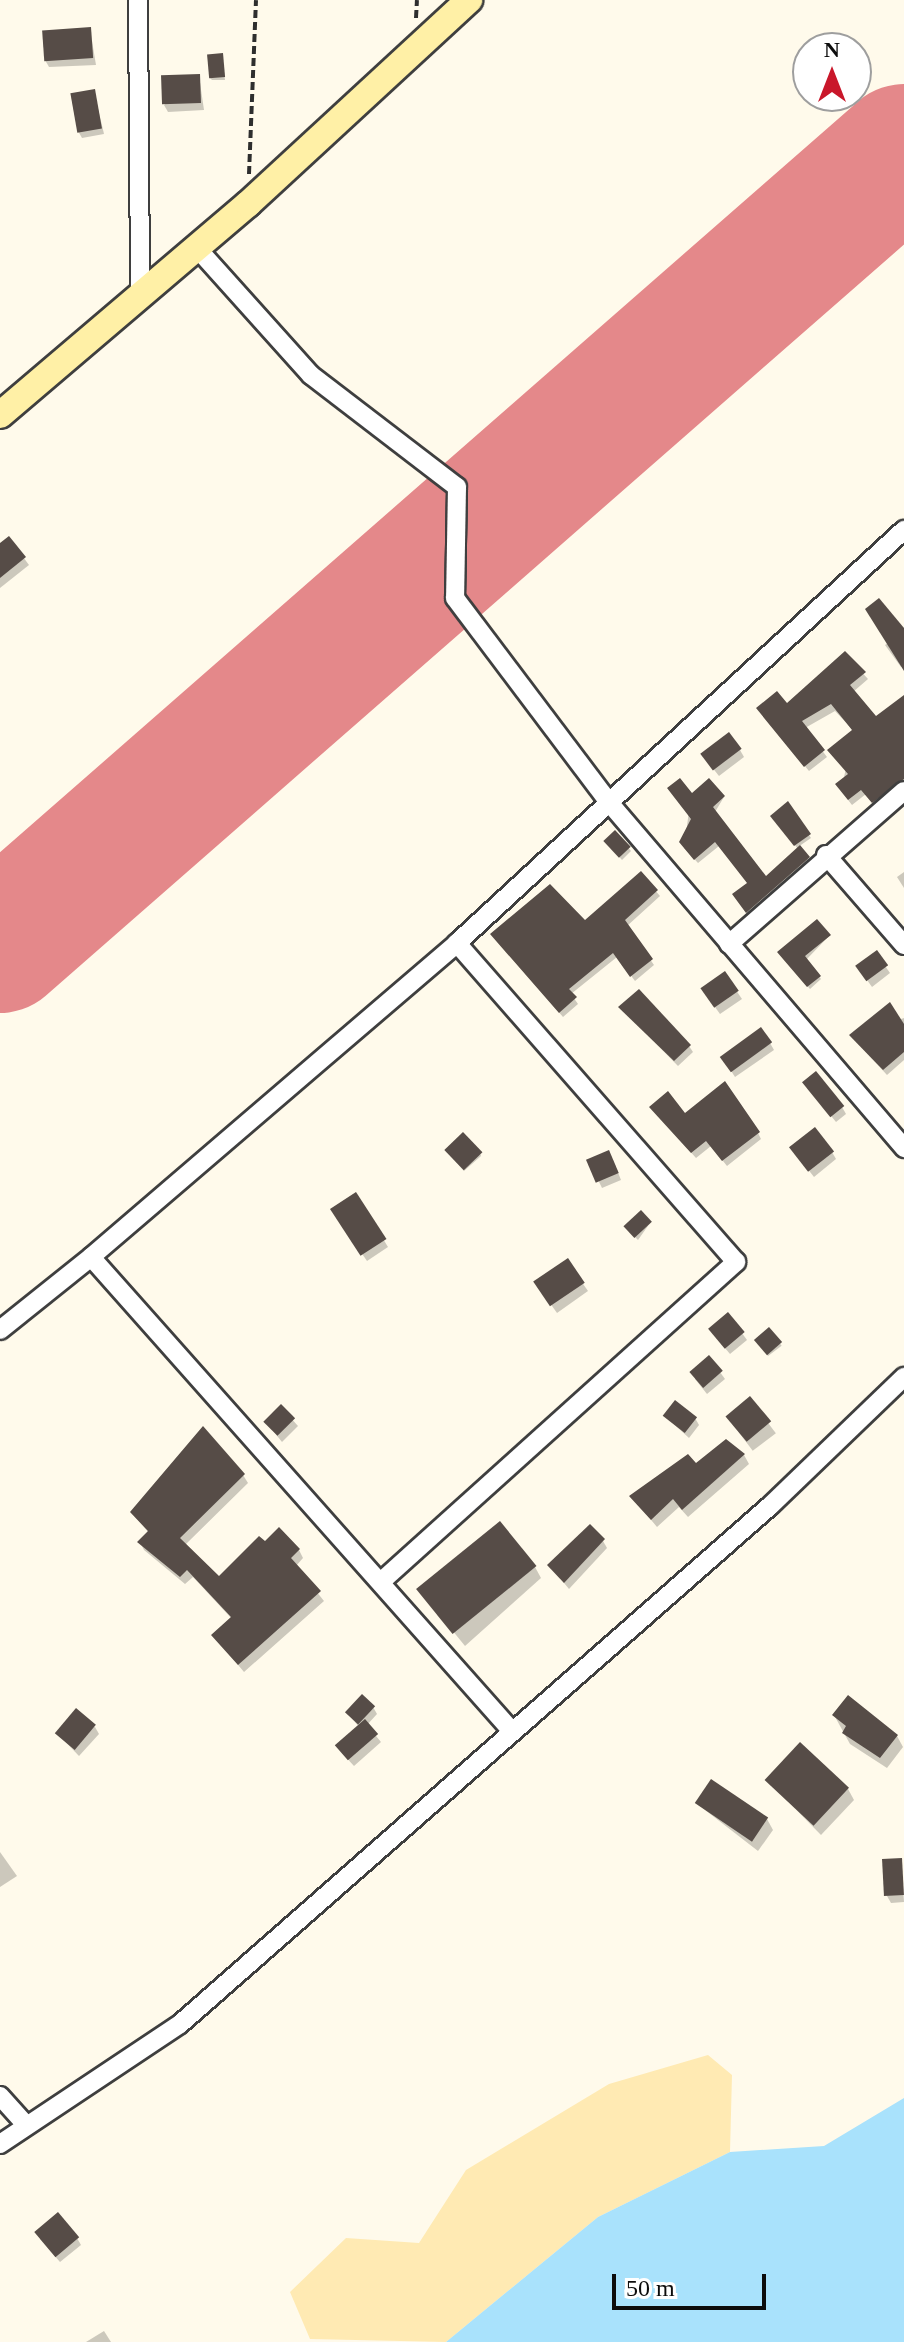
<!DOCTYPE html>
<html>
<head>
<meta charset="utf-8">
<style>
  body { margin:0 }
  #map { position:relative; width:904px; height:2342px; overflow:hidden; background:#fffaeb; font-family:"Times New Roman",serif }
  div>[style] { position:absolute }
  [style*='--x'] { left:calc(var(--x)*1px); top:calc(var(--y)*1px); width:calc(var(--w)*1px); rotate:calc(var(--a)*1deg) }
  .sand>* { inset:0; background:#ffeab3 }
  .water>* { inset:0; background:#a9e2fc }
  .shadow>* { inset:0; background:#0003; transform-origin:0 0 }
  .runway>* { height:138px; margin:-69px; padding:0 69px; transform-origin:69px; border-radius:69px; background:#e4888a }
  .building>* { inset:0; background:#564c47; transform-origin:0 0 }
  .path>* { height:4px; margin-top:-2px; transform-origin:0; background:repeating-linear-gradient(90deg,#2e2e2e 0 8px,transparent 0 12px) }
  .roads { filter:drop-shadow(2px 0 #3f3f3f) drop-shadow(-2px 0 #3f3f3f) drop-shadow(0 2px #3f3f3f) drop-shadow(0 -2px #3f3f3f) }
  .street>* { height:18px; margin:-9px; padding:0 9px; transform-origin:9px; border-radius:9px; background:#fff }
  .secondary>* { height:26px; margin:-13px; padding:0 13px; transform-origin:13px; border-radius:13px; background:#fff0a6 }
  span { translate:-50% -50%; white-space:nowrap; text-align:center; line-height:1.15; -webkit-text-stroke:8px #fff; paint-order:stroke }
  .north { position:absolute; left:792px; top:32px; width:80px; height:80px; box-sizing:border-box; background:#fff; border:2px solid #9e9e9e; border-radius:50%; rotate:0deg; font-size:22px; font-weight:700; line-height:32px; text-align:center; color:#0c0c0c }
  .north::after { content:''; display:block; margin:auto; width:28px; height:36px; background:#c9172a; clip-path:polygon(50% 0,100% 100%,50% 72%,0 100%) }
  .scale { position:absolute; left:612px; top:2274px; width:154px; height:36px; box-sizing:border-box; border:4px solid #0c0c0c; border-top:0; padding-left:10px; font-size:24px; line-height:28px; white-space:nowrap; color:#0c0c0c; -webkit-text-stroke:6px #fff; paint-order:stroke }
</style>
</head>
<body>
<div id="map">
  <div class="sand">
    <i style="clip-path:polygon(708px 2055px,732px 2075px,730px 2152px,598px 2217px,446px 2342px,310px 2339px,290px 2292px,346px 2238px,419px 2243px,466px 2170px,609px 2084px)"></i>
  </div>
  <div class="water">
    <i style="clip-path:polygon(904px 2098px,904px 2342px,446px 2342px,598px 2217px,730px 2152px,824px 2146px)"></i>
  </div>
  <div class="shadow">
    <i style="clip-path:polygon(90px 29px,96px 65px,49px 67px,45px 60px)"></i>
    <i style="clip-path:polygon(222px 55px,225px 80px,212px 80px,210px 78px)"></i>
    <i style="clip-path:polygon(199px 76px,204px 110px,168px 112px,164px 105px)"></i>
    <i style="clip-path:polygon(94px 91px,104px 134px,82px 138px,78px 131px)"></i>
    <i style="clip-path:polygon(9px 538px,29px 565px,0 588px,0 545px)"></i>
    <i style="clip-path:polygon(904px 632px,904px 664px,901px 667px,885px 645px)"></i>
    <i style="clip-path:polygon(845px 654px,868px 679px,853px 692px,876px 719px,904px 697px,904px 785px,877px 808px,866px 794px,852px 805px,841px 791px,854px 731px,835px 711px,805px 728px,827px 757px,809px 771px,762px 715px,786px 706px)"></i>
    <i style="clip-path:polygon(740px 750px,744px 757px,719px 776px,707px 761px)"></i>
    <i style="clip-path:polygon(691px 796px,724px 797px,715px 812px,766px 879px,798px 849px,774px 819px,788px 804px,811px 838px,798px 847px,812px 863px,750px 917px,737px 900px,749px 884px,719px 846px,698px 863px,684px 848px)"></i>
    <i style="clip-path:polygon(615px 832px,631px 851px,622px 860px,607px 843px)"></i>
    <i style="clip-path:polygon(904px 872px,904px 888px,897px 877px)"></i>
    <i style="clip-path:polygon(641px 874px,660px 896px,627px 926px,654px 965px,635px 981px,617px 957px,571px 994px,578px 1004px,563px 1017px,496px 940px,585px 922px)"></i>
    <i style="clip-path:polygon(829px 936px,806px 960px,821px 979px,810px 989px,781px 956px)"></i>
    <i style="clip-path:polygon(876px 953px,890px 973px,872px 987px,862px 973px)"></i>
    <i style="clip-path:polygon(725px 974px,742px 999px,720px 1014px,707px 996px)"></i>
    <i style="clip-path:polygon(621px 1008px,689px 1046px,693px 1052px,678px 1066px)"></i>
    <i style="clip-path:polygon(904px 1018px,904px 1060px,887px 1075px,851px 1036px)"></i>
    <i style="clip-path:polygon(770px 1043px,774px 1050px,735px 1077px,726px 1063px)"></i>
    <i style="clip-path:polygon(809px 1089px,842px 1107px,846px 1114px,836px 1122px)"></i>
    <i style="clip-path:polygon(651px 1108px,758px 1133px,761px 1139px,727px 1166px,711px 1146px,696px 1158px)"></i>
    <i style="clip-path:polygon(832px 1152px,836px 1159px,814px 1177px,796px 1154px)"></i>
    <i style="clip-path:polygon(448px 1153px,480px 1153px,481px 1156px,464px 1171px)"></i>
    <i style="clip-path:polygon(613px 1160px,621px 1180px,602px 1188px,589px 1161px)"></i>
    <i style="clip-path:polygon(356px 1195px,388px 1247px,367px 1261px,338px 1219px)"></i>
    <i style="clip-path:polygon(650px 1223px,638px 1240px,628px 1230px)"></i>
    <i style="clip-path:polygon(567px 1261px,588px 1291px,557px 1313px,540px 1289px)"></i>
    <i style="clip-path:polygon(728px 1314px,747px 1340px,730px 1354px,714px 1335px)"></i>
    <i style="left:769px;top:1329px;width:21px;height:17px;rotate:53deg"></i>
    <i style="clip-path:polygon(709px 1357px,725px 1379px,707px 1394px,695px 1379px)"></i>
    <i style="left:750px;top:1399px;width:43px;height:29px;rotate:53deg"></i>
    <i style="clip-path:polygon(281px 1407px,298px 1426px,282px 1442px,266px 1422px)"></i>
    <i style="clip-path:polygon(665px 1416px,695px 1418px,699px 1425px,689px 1438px)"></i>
    <i style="clip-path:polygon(744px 1455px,749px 1464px,688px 1517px,679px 1507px,657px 1527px,632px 1497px,696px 1466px)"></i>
    <i style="clip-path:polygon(243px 1475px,248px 1483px,185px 1545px,219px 1579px,299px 1550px,303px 1558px,296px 1566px,324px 1601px,244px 1672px,214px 1636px,232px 1619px,193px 1577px,185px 1584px,144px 1550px,140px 1542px,149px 1533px,132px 1513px)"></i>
    <i style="clip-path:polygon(603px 1541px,607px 1548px,569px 1589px,550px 1566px)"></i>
    <i style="clip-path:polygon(535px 1567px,541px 1578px,465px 1646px,422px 1593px)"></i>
    <i style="clip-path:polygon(373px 1707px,377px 1714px,367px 1725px,381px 1742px,354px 1766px,342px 1753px,359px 1727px,347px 1712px)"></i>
    <i style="clip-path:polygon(834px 1715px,897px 1736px,903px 1747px,887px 1768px,850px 1744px)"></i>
    <i style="clip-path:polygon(95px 1727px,99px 1734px,79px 1756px,57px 1733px)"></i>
    <i style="clip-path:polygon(767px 1780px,848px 1789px,854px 1800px,821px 1835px)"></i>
    <i style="clip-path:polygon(696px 1803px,767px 1819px,773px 1830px,758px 1851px)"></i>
    <i style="clip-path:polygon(0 1852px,17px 1876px,0 1887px)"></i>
    <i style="clip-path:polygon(901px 1860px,904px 1902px,891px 1903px,887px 1896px)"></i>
    <i style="clip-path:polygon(77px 2238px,81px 2245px,60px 2262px,40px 2239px)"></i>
    <i style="clip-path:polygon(104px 2331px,111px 2342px,86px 2342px)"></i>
  </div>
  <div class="runway">
    <i style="--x:0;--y:944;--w:1201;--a:-41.19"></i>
  </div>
  <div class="building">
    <i style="left:91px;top:27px;width:31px;height:49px;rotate:86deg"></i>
    <i style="left:223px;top:53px;width:24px;height:16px;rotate:85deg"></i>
    <i style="left:200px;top:74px;width:29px;height:39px;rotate:88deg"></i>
    <i style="left:95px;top:89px;width:40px;height:25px;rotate:80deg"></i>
    <i style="clip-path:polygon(9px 536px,26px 557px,0 578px,0 543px)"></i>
    <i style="clip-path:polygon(879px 598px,904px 628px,904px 671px,865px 609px)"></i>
    <i style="clip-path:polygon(845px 651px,866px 672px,850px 685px,876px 716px,904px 695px,904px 779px,872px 803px,861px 790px,848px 800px,835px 784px,848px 774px,827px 750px,852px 730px,831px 704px,802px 721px,825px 750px,804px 767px,756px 708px,777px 691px,787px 703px)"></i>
    <i style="left:729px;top:732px;width:21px;height:36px;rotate:53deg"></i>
    <i style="clip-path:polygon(680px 778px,692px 793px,709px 778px,725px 796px,713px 807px,766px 876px,800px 845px,810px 857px,746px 913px,732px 894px,747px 883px,715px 842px,694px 860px,679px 842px,691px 819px,667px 788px)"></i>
    <i style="clip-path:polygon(788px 801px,811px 834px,794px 846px,770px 816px)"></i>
    <i style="left:615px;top:830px;width:23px;height:16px;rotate:47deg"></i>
    <i style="clip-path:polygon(641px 871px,658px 890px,625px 920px,653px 959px,630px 977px,613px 953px,569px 989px,577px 997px,559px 1013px,490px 934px,550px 884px,585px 920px)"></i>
    <i style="clip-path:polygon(817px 919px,831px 935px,805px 956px,821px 976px,807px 987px,777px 952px)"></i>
    <i style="left:877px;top:950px;width:19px;height:27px;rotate:54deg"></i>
    <i style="left:725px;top:971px;width:24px;height:30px;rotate:55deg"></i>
    <i style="clip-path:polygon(639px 989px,691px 1045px,674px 1061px,618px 1007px)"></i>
    <i style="clip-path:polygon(890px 1002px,904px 1024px,904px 1052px,883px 1070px,849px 1035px)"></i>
    <i style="left:761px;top:1027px;width:19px;height:51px;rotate:54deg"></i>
    <i style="left:816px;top:1071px;width:45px;height:18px;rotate:51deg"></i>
    <i style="clip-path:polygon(725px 1081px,760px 1132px,722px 1161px,706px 1141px,691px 1153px,649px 1107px,668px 1091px,685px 1113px)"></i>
    <i style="left:815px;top:1127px;width:31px;height:33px;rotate:52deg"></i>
    <i style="left:463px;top:1132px;width:28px;height:26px;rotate:46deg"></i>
    <i style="left:609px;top:1150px;width:25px;height:25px;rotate:67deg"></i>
    <i style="left:356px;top:1192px;width:56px;height:31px;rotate:57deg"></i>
    <i style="left:641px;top:1210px;width:16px;height:24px;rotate:47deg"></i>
    <i style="left:568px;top:1258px;width:30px;height:42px;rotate:56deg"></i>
    <i style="left:728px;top:1312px;width:26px;height:26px;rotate:50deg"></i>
    <i style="left:769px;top:1327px;width:20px;height:20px;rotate:49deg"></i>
    <i style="left:709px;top:1355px;width:21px;height:26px;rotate:49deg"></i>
    <i style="left:750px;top:1396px;width:33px;height:32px;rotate:50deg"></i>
    <i style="left:675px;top:1400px;width:28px;height:20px;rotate:38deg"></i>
    <i style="left:281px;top:1404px;width:20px;height:25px;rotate:45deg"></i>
    <i style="clip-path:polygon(203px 1426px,245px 1474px,180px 1538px,219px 1576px,259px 1536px,265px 1541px,279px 1527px,300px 1549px,291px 1558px,321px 1591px,238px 1665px,211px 1635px,231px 1617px,187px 1570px,180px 1577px,137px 1542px,148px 1531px,130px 1512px)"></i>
    <i style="clip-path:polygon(726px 1439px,745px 1454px,682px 1510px,673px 1499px,651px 1520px,629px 1496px,688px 1454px,696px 1463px)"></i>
    <i style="left:500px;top:1521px;width:58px;height:108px;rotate:51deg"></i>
    <i style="clip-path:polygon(590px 1524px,605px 1539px,564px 1583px,547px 1565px)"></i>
    <i style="left:362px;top:1694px;width:18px;height:25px;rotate:43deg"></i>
    <i style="clip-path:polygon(848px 1695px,898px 1735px,880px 1758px,842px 1733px,846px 1726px,832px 1715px)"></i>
    <i style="left:76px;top:1708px;width:26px;height:33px;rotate:40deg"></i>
    <i style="left:365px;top:1719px;width:20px;height:40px;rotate:49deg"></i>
    <i style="left:800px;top:1742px;width:67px;height:52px;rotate:43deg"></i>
    <i style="left:711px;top:1779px;width:69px;height:29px;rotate:34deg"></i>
    <i style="left:902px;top:1858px;width:37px;height:20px;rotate:87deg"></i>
    <i style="left:58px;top:2212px;width:33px;height:31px;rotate:50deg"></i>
  </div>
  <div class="path">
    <i style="--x:416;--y:18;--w:18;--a:-87"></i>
    <i style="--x:249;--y:174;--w:174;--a:-87.7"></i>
  </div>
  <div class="roads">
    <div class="street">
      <i style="--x:138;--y:0;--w:289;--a:89.6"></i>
      <i style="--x:196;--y:247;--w:172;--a:48.1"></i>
      <i style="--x:311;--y:375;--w:184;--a:37.5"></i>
      <i style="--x:457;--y:487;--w:111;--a:91"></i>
      <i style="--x:455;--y:598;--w:253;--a:53"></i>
      <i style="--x:607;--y:800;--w:458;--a:49.5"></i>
      <i style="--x:826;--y:855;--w:119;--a:49.1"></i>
      <i style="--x:729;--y:944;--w:232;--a:-41.2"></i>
      <i style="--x:0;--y:1330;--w:117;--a:-38.7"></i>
      <i style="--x:384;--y:1579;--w:474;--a:-42"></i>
      <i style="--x:736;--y:1262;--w:424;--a:-131.2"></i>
      <i style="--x:510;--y:1729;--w:631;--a:-131.6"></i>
      <i style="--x:91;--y:1257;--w:482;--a:-40.6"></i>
      <i style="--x:457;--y:943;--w:609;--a:-42.74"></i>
      <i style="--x:0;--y:2096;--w:36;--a:48"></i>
      <i style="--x:0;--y:2144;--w:216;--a:-33.7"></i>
      <i style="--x:180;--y:2024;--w:787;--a:-41.29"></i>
      <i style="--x:771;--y:1505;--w:185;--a:-43.9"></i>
    </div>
    <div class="secondary">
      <i style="--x:0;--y:415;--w:326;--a:-40.4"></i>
      <i style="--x:248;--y:204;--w:301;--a:-42.7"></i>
    </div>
  </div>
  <div class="north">N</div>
  <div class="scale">50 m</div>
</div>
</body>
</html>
